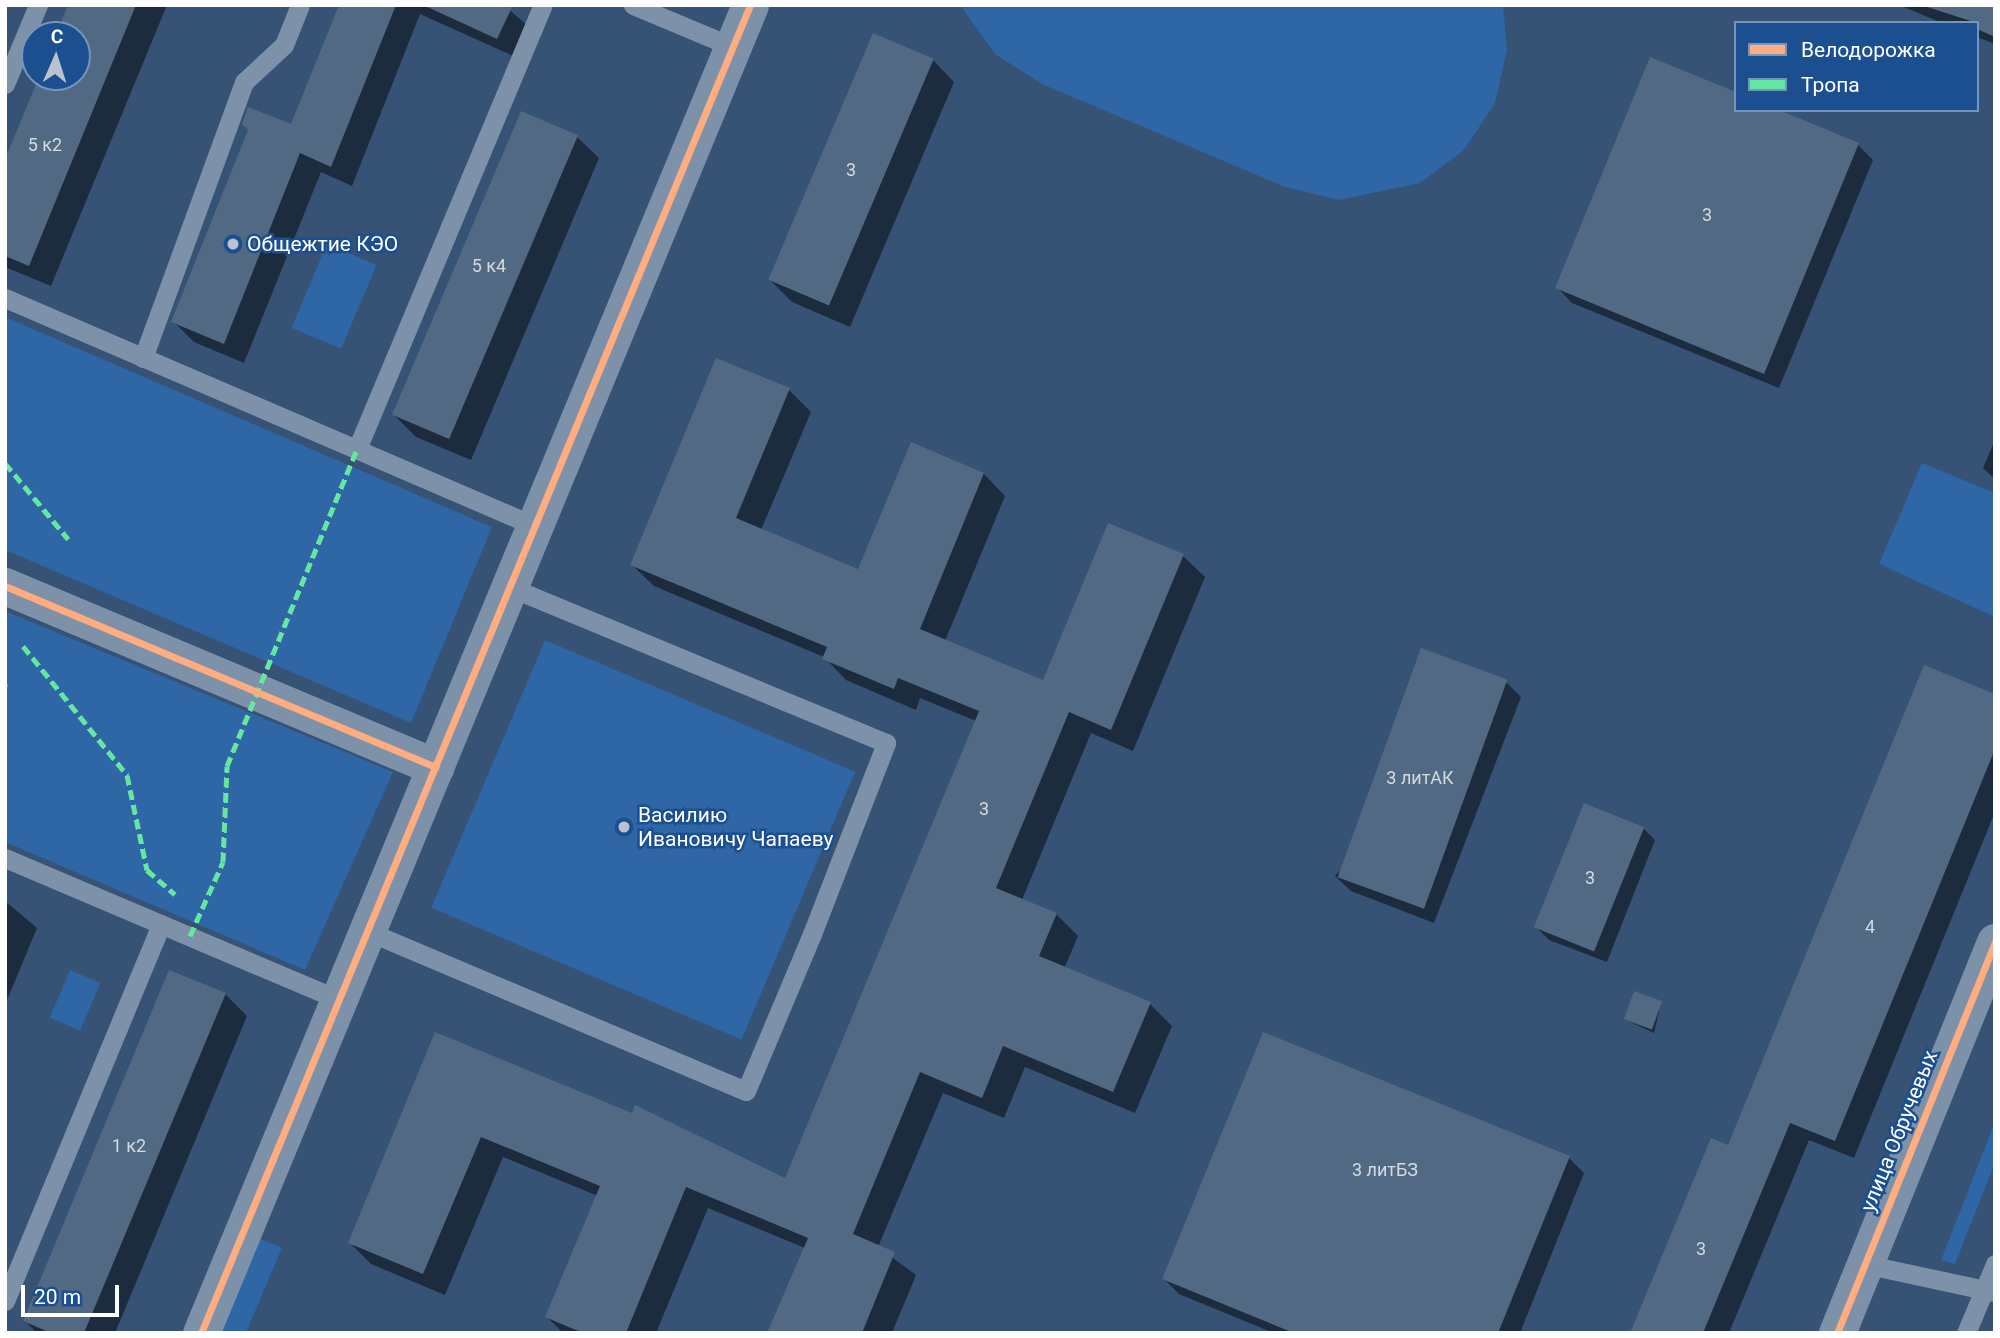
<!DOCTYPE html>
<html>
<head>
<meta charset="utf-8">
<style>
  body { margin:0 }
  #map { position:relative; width:2000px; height:1338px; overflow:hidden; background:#365274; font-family:Roboto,sans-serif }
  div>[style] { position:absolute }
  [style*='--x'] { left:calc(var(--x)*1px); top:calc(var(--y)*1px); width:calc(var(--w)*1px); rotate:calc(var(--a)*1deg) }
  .green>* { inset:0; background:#2f66a5; transform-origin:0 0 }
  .shadow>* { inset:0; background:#0007 }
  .building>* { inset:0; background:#526984; transform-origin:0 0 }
  .lane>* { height:19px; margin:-9.5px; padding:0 9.5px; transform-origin:9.5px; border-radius:9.5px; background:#7d92a8 }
  .street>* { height:37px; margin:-18.5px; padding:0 18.5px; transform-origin:18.5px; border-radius:18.5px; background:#7d92a8 }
  .quiet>* { height:5px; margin-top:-2.5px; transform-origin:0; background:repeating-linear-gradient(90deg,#66e7a1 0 10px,transparent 0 15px) }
  .cycleway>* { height:7px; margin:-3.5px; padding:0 3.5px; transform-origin:3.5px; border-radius:3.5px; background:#ffac80 }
  .dots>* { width:19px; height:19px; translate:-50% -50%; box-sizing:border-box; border:4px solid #1b4f8f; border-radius:50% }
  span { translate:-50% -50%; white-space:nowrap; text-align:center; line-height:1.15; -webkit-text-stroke:5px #1b4f8f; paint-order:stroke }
  .number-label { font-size:18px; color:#d4dae0 }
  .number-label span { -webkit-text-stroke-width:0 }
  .poi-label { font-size:21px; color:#fff }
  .left { translate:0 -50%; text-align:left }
  .street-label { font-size:21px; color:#fff }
  .frame { position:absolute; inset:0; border:7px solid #fff; pointer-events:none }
  .legend { position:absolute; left:1734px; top:21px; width:245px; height:91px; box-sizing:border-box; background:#1b4f8f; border:2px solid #7695bc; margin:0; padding:9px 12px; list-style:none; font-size:21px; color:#fff }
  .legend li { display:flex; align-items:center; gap:14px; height:35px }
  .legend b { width:35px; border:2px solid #7695bc }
  .north { position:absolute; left:21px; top:21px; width:70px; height:70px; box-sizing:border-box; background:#1b4f8f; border:2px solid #7695bc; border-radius:50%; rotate:3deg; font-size:19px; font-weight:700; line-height:28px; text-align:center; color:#fff }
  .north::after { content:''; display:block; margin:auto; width:24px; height:32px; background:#b9c2ce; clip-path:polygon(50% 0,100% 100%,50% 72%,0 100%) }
  .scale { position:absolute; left:21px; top:1285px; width:98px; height:32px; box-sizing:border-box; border:4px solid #fff; border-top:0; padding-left:9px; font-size:21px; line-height:24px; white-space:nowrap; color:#fff; -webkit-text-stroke:5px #1b4f8f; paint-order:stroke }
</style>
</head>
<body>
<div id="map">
  <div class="green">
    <i style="clip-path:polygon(960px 5px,1503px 5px,1507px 50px,1495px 103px,1464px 150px,1420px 183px,1339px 200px,1285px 187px,1042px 84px,995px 54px)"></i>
    <i style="left:327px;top:244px;width:54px;height:91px;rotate:23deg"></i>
    <i style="clip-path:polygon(5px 317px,492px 527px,411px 723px,5px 550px)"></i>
    <i style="clip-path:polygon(1922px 463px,1995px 493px,1995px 617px,1879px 564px)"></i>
    <i style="clip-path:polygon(5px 611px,393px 772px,305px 970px,5px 842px)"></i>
    <i style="left:545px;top:640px;width:337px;height:291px;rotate:23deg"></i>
    <i style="left:70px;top:970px;width:33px;height:52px;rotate:23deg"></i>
    <i style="clip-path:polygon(1995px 1122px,1995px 1163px,1955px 1264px,1941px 1260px)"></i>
    <i style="left:259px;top:1238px;width:25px;height:103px;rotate:23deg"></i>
  </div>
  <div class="shadow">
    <i style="clip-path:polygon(70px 5px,167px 5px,51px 286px,5px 267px,5px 164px,41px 77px,77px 77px,77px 35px,58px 35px)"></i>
    <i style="clip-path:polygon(341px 5px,504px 5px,531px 29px,518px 58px,420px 14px,352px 186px,321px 172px,244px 363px,194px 342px,174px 322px,292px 127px)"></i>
    <i style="clip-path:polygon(1899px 5px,1995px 5px,1995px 44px,1977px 37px,1977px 23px,1942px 23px)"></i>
    <i style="clip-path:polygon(933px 60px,954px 82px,850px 327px,792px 302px,770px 280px)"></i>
    <i style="clip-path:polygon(1736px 110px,1858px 145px,1873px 160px,1779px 388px,1572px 303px,1557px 287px)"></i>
    <i style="clip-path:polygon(577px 137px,599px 158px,471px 460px,416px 437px,394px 415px)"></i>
    <i style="clip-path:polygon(789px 390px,811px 412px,761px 530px,859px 571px,912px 445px,984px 474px,1005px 496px,945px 641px,1044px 682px,1183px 556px,1205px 577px,1133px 751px,1091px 733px,1022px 900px,1056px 914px,1078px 936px,1064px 969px,1150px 1004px,1172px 1026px,1135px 1113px,1025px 1067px,1004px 1118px,943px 1093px,878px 1247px,916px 1275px,892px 1333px,768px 1333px,805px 1248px,708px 1208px,656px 1333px,563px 1333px,547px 1317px,598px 1196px,503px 1157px,445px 1295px,371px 1264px,350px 1243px,436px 1034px,786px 1180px,976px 721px,920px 698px,916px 710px,846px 680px,824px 657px,654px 586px,632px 565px)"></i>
    <i style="clip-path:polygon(1995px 440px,1995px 479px,1983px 468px)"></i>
    <i style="clip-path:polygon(1506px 682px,1521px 697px,1434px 923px,1351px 891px,1335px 876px)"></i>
    <i style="clip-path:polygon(1995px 696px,1995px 812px,1854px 1158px,1809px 1140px,1729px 1333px,1632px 1333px,1729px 1148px)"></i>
    <i style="clip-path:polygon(1643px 828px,1655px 840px,1607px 962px,1549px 940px,1537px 928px)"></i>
    <i style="clip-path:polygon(5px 901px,37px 928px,5px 1005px)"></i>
    <i style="clip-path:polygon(225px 994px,247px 1016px,115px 1333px,37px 1333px,25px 1321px)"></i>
    <i style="clip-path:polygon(1661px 1003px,1654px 1033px,1624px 1019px)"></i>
    <i style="clip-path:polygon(1569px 1158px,1584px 1173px,1520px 1333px,1274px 1333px,1179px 1294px,1164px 1279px)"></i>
  </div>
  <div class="building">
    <i style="clip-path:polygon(68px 5px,136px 5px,29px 266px,5px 256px,5px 159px,39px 77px,77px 77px,77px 35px,56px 35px)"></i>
    <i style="clip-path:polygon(339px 5px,396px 5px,331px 167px,300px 153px,224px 344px,171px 322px,248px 130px,242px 124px,248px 107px,291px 124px)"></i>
    <i style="clip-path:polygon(423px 5px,513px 5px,497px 39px)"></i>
    <i style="clip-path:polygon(1921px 5px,1995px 5px,1995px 37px,1977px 29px,1977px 23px)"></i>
    <i style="left:873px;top:33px;width:66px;height:268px;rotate:23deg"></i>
    <i style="clip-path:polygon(1650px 57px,1736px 92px,1736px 110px,1779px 110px,1859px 143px,1764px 374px,1555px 288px)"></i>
    <i style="left:521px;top:111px;width:62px;height:330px;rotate:23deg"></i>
    <i style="clip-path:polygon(716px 358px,790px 388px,736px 518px,858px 569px,911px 442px,984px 473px,920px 629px,1043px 680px,1108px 523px,1184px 554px,1111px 730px,1069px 712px,996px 888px,1057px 913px,1039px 956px,1151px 1002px,1113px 1092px,1003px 1046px,982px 1098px,920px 1072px,853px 1234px,895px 1252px,862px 1333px,767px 1333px,808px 1238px,686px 1187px,626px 1333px,583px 1333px,545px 1317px,600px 1186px,481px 1137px,423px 1274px,348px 1243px,435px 1032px,632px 1113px,635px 1105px,785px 1178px,979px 711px,898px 678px,894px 689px,822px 659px,827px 647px,630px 565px)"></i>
    <i style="left:1421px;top:648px;width:92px;height:244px;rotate:20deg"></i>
    <i style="clip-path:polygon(1924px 665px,1995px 694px,1995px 749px,1835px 1141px,1790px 1123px,1703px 1333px,1630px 1333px,1711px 1138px,1728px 1145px)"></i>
    <i style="left:1584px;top:803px;width:65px;height:134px;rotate:22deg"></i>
    <i style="clip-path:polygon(169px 970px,226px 993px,84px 1333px,51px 1333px,23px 1321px)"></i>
    <i style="left:1634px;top:991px;width:30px;height:30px;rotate:20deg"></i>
    <i style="clip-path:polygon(1263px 1032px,1570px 1156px,1498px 1333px,1294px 1333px,1162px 1279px)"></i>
  </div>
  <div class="lane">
    <i style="--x:633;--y:5;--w:108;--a:22.8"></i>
    <i style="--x:5;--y:84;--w:86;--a:-67.3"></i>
    <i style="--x:5;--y:298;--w:577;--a:23.28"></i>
    <i style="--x:143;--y:358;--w:294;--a:-69.9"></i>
    <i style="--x:244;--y:82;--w:54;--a:-42.8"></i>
    <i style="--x:284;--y:45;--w:43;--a:-68.2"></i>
    <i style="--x:357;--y:449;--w:481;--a:-67.3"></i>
    <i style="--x:5;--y:858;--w:363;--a:23"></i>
    <i style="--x:367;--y:931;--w:411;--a:22.9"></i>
    <i style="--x:746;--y:1091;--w:170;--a:-67.2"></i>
    <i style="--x:812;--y:934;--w:205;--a:-68.8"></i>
    <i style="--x:886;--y:743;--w:408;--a:-157.5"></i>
    <i style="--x:1864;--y:1264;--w:134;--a:12.1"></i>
    <i style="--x:5;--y:1301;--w:408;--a:-67.5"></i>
    <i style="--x:1966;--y:1333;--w:75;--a:-67.2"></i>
  </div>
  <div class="street">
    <i style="--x:5;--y:586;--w:467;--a:22.8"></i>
    <i style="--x:201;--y:1333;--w:1437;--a:-67.54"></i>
    <i style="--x:1837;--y:1333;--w:422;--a:-68"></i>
  </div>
  <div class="quiet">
    <i style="--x:5;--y:463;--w:99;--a:50.3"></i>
    <i style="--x:23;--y:646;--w:166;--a:51.1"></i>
    <i style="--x:127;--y:775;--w:97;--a:78.1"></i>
    <i style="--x:147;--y:870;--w:37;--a:41"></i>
    <i style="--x:5;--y:685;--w:2;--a:63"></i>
    <i style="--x:190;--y:936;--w:81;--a:-66"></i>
    <i style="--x:223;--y:862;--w:96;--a:-87.6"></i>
    <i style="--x:227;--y:766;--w:343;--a:-67.7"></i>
  </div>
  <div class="cycleway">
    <i style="--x:5;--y:586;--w:467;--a:22.8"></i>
    <i style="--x:201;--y:1333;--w:1437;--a:-67.54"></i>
    <i style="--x:1837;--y:1333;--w:422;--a:-68"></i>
  </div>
  <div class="dots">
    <i style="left:233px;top:244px;background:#b9c2ce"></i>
    <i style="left:624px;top:827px;background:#b9c2ce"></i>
  </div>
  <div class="number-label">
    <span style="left:45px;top:145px">5 к2</span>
    <span style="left:851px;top:170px">3</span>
    <span style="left:1707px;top:215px">3</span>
    <span style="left:489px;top:266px">5 к4</span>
    <span style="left:1420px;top:778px">3 литАК</span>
    <span style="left:984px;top:809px">3</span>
    <span style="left:1590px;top:878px">3</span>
    <span style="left:1870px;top:927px">4</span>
    <span style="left:129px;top:1146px">1 к2</span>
    <span style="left:1385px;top:1170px">3 литБЗ</span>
    <span style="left:1701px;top:1249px">3</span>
  </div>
  <div class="poi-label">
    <span class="left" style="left:247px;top:244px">Общежтие КЭО</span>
    <span class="left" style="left:638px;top:827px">Василию<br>Ивановичу Чапаеву</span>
  </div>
  <div class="street-label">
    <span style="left:1899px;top:1131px;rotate:-68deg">улица Обручевых</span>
  </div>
  <div class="frame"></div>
  <ul class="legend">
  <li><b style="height:9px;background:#ffac80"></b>Велодорожка</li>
  <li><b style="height:9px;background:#66e7a1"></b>Тропа</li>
  </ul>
  <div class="north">С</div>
  <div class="scale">20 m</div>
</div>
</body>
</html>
